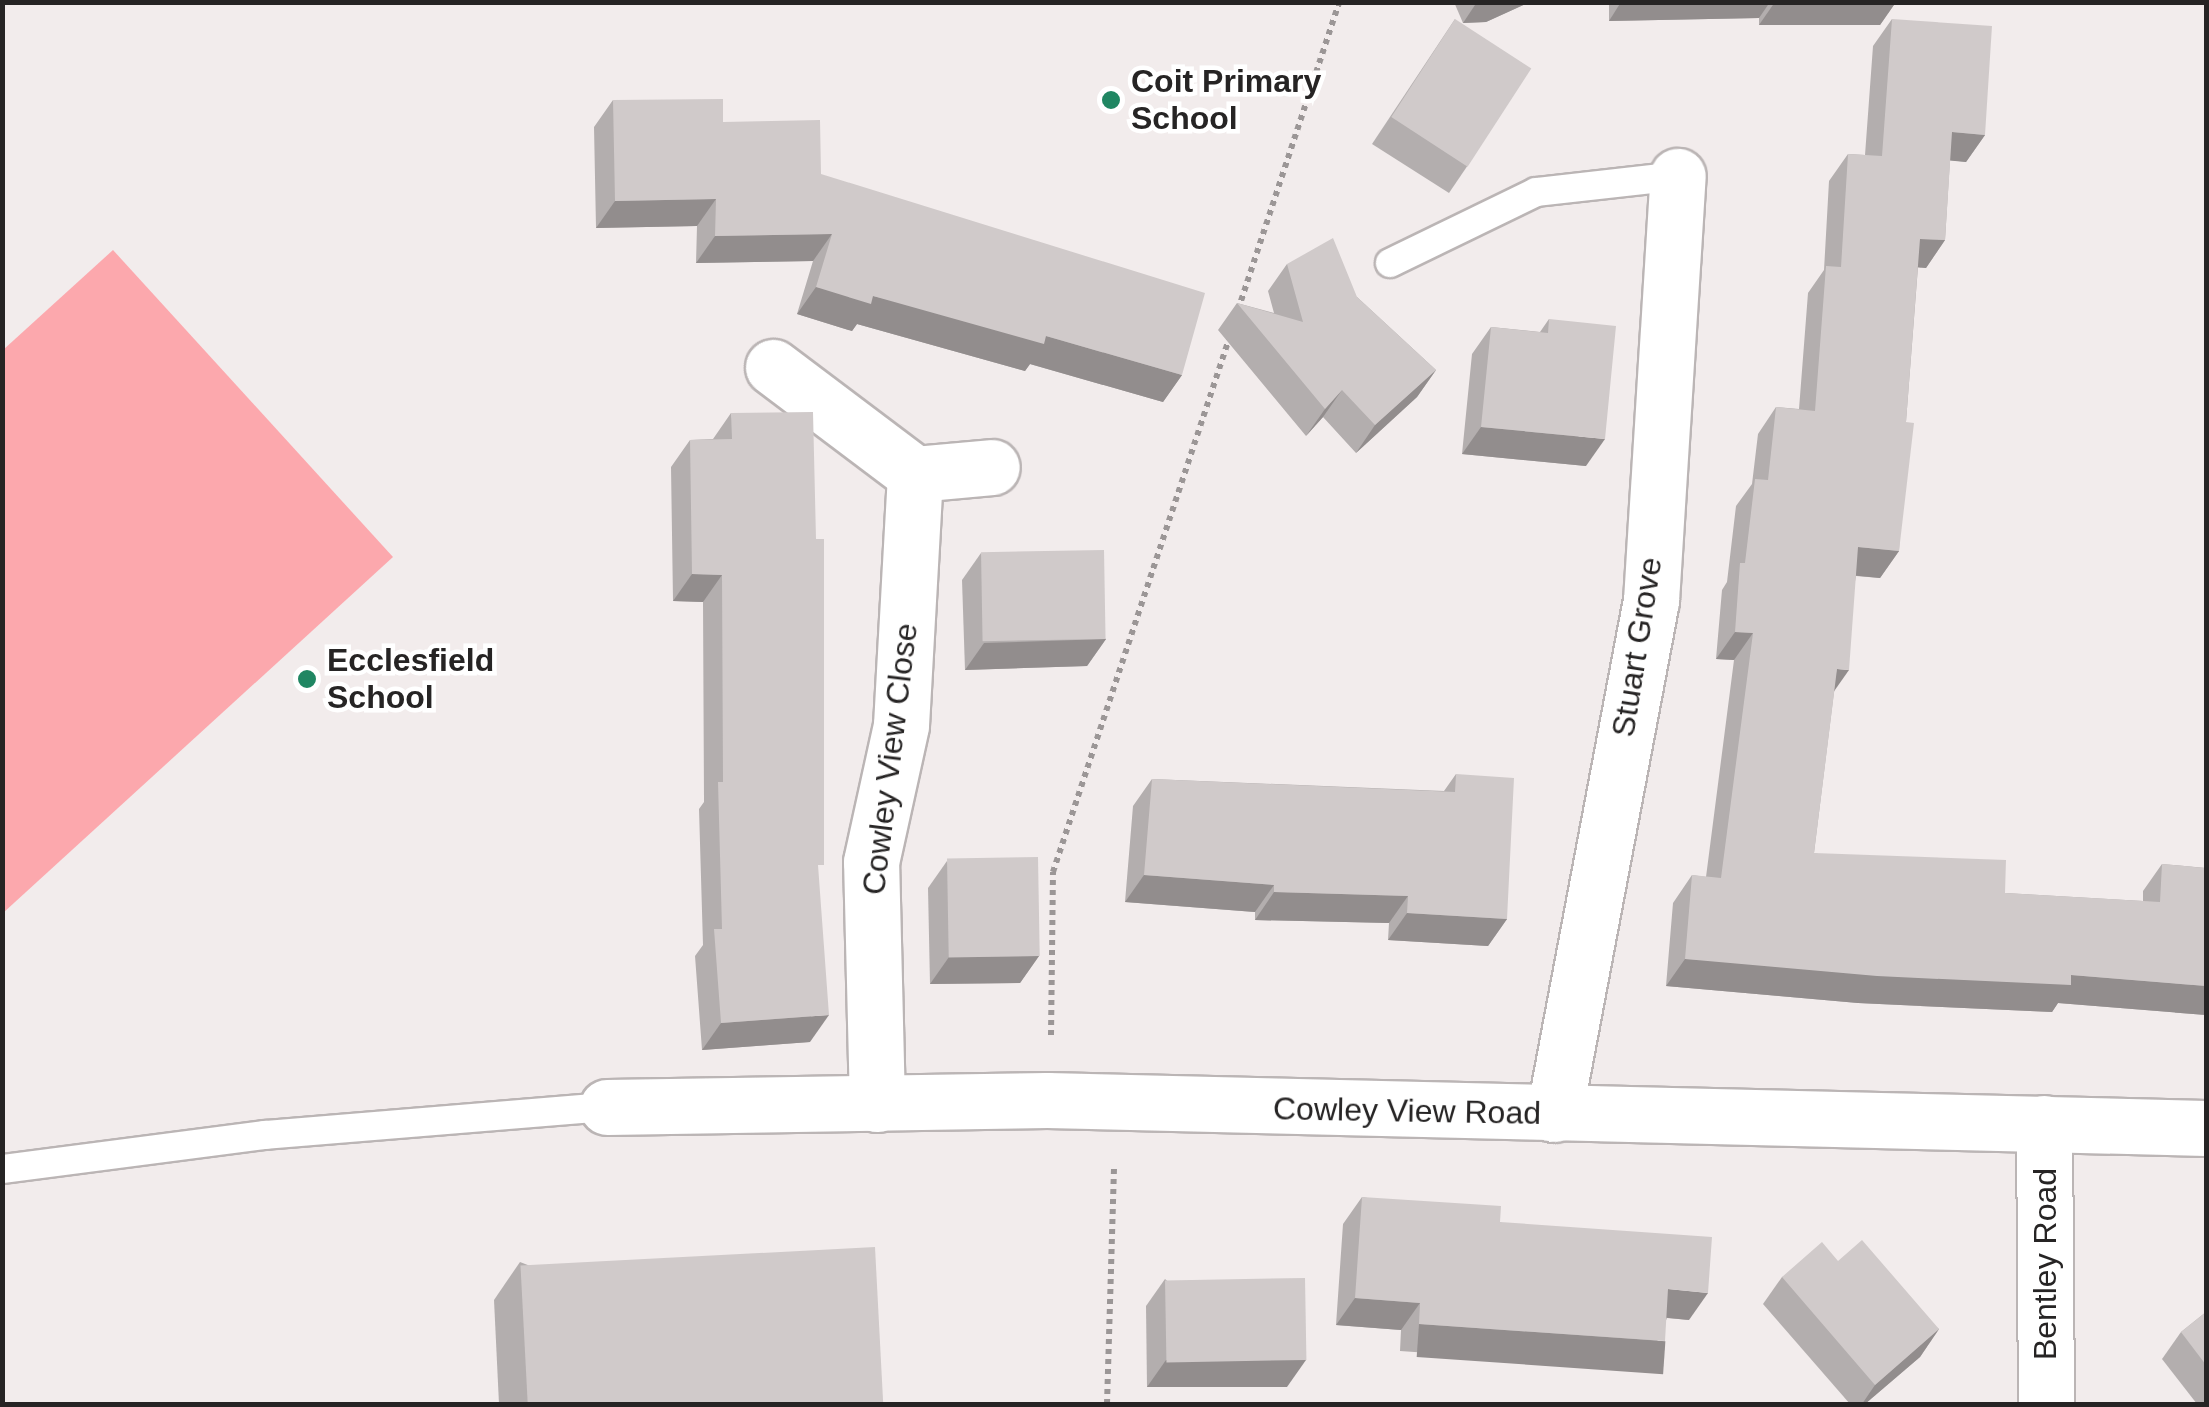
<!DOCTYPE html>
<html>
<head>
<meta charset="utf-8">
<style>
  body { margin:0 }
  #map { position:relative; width:2209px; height:1407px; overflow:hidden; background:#f2ecec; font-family:Helvetica,sans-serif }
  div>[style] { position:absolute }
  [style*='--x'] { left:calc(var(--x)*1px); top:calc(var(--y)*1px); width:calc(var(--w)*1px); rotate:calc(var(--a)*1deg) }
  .green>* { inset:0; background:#fca8ad }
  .path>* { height:6px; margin-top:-3px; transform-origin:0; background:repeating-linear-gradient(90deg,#9b9696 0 5px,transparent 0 10px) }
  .roads { filter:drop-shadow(2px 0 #bbb5b5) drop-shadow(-2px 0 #bbb5b5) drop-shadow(0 2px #bbb5b5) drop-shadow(0 -2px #bbb5b5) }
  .service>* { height:28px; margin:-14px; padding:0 14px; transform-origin:14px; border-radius:14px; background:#fff }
  .minor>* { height:55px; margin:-27.5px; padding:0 27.5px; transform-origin:27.5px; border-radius:27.5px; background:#fff }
  .wall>* { inset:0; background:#b3aeae }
  .shaded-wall>* { inset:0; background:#928d8d; transform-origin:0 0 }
  .building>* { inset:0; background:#d0caca; transform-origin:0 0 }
  .dots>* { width:28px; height:28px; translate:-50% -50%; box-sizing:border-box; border:5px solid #fff; border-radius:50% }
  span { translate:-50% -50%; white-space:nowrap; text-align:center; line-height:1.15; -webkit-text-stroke:9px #fff; paint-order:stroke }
  .poi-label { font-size:32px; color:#262424; font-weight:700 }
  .left { translate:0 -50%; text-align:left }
  .street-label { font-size:32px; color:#262424 }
  .frame { position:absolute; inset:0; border:5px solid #262424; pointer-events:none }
</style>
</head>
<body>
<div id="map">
  <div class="green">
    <i style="clip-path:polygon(113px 250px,393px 557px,3px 913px,3px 350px)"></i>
  </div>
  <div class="path">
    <i style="--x:1238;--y:310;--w:324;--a:-71.8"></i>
    <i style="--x:1051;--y:1035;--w:163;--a:-89.3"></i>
    <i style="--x:1053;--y:872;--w:564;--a:-71.73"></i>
    <i style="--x:1107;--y:1404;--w:238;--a:-88.3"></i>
  </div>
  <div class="roads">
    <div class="service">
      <i style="--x:1390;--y:263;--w:162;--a:-25.9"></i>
      <i style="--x:1536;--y:192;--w:143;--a:-6.4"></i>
      <i style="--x:2;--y:1169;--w:265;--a:-7.4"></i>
      <i style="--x:265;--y:1135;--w:343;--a:-4.7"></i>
    </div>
    <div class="minor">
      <i style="--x:773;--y:367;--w:178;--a:37"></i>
      <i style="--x:877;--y:1104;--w:242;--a:-91.4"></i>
      <i style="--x:871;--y:862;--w:140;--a:-77.6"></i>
      <i style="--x:901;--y:725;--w:251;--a:-86.8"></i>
      <i style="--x:915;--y:474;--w:77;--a:-5.2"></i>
      <i style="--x:607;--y:1107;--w:440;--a:-0.9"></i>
      <i style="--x:1047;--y:1100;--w:1159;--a:1.38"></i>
      <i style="--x:1554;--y:1114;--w:523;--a:-79.31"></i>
      <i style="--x:1651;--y:600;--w:425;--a:-86.4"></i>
      <i style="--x:2044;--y:1123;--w:281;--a:89.6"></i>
    </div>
  </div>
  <div class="wall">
    <i style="clip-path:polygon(1454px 2px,1530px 2px,1486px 22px,1463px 23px)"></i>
    <i style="clip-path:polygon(1609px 2px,1896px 2px,1880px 25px,1759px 25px,1759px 18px,1609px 21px)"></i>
    <i style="clip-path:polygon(1455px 19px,1468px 165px,1449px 193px,1372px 144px)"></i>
    <i style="clip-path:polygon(1892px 19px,1985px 135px,1966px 162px,1950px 160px,1945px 240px,1926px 268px,1918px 267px,1906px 422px,1899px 551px,1880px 578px,1856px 576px,1834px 692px,1814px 853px,2005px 893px,2143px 901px,2143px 891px,2162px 864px,2206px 868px,2206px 1015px,2058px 1003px,2052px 1012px,1858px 1003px,1666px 986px,1673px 903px,1692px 875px,1706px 877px,1734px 660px,1716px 659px,1722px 590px,1727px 582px,1736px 506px,1752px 484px,1758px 434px,1776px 407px,1799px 409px,1808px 293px,1824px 270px,1829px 181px,1848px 154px,1865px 155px,1873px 46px)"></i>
    <i style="clip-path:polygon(613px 100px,723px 122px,1182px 375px,1163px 402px,1030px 364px,1025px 371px,857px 324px,852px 331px,797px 314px,813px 261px,696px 263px,697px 226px,596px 228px,594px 127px)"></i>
    <i style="clip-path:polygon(1287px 264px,1357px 297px,1436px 370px,1417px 397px,1356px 453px,1323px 417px,1306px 436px,1218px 330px,1237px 303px,1274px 313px,1268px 291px)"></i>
    <i style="clip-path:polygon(1549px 319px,1586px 466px,1462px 454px,1472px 354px,1491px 327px,1540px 332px)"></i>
    <i style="clip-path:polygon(731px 413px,818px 874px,810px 1042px,702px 1050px,695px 956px,703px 945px,699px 809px,704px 802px,703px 602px,673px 601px,671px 467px,690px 440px,713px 439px)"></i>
    <i style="clip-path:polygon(981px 553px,1106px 639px,1087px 666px,965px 670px,962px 580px)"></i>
    <i style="clip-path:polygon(1456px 774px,1507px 919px,1488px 946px,1388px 940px,1389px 923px,1255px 920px,1255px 912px,1125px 902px,1133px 806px,1152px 779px,1444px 791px)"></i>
    <i style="clip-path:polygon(947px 861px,1039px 956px,1020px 983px,930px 984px,928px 888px)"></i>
    <i style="clip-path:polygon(1362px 1197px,1500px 1222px,1689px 1320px,1667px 1318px,1646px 1368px,1400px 1351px,1401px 1330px,1336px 1325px,1343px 1224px)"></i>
    <i style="clip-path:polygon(1838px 1261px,1939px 1329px,1920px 1357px,1865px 1404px,1850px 1404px,1763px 1304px,1782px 1277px)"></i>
    <i style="clip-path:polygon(520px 1262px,883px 1404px,499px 1404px,494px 1300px)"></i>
    <i style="clip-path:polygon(1165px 1279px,1287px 1387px,1147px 1387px,1146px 1306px)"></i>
    <i style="clip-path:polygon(2206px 1312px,2206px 1404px,2197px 1404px,2162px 1359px,2181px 1332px)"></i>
  </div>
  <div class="shaded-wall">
    <i style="clip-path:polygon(1477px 2px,1530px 2px,1486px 22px,1463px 23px)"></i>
    <i style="clip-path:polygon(1621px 2px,1770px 2px,1759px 18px,1609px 21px)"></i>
    <i style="clip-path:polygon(1775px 2px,1896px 2px,1880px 25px,1759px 25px)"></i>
    <i style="clip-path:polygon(1952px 132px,1985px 135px,1966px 162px,1933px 159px)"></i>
    <i style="clip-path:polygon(716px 199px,697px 226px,596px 228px,615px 201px)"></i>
    <i style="clip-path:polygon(832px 234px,813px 261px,696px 263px,715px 236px)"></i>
    <i style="clip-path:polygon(1920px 239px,1945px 240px,1926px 268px,1901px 266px)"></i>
    <i style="clip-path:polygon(816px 287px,873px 296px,1046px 336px,1182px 375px,1163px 402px,1030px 364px,1025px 371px,857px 324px,852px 331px,797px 314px)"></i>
    <i style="clip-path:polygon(1436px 370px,1417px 397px,1356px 453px,1375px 425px)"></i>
    <i style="clip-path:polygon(1342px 390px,1323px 417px,1306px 436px,1325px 409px)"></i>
    <i style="clip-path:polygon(1481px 427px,1605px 439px,1586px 466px,1462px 454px)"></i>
    <i style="clip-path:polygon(1858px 547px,1899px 551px,1880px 578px,1839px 574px)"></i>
    <i style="clip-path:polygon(692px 574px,722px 575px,703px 602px,673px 601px)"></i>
    <i style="clip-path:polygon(1735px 632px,1753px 633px,1734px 660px,1716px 659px)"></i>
    <i style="clip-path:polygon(1106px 639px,1087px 666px,965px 670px,984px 643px)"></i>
    <i style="clip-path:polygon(1837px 669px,1849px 670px,1830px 697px)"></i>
    <i style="clip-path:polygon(1144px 875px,1274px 885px,1255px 912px,1125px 902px)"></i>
    <i style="clip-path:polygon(1274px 892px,1408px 896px,1389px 923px,1255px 920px)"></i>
    <i style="clip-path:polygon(1407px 913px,1507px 919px,1488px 946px,1388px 940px)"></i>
    <i style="clip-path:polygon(1039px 956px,1020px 983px,930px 984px,949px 957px)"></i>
    <i style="clip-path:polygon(1685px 959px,2071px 975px,2206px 986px,2206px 1015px,2058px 1003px,2052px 1012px,1858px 1003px,1666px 986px)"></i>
    <i style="clip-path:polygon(829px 1015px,810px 1042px,702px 1050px,721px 1023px)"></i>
    <i style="clip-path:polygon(1668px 1289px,1708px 1293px,1689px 1320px,1649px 1316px)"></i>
    <i style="clip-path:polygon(1355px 1298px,1420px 1303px,1401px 1330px,1336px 1325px)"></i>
    <i style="left:1419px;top:1324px;width:247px;height:33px;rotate:4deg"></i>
    <i style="clip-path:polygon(1939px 1329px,1920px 1357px,1865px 1404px,1862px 1404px,1875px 1385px)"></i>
    <i style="clip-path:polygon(1166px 1360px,1306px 1360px,1287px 1387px,1147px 1387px)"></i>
  </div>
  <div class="building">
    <i style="left:1455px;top:19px;width:91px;height:117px;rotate:33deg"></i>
    <i style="clip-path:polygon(1892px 19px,1992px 26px,1985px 135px,1952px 132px,1945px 240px,1920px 239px,1906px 422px,1914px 423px,1899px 551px,1858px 547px,1849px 670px,1837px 669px,1814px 853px,2006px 860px,2005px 893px,2160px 902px,2162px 864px,2206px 868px,2206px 986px,2071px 975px,2071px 985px,1877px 976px,1685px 959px,1692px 875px,1721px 878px,1753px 633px,1735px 632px,1740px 563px,1745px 563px,1755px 479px,1768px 480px,1776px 407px,1815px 411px,1826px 266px,1841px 267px,1848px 154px,1882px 156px)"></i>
    <i style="clip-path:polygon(723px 99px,723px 122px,820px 120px,821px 174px,1205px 293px,1182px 375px,1046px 336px,1044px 344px,873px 296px,871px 304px,816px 287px,832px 234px,715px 236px,716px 199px,615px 201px,613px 100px)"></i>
    <i style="clip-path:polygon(1333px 238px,1357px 297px,1436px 370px,1375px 425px,1342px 390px,1325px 409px,1237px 303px,1303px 322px,1287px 264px)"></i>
    <i style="clip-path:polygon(1549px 319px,1616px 326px,1605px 439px,1481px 427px,1491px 327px,1548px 333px)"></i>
    <i style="clip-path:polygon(813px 412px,816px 539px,824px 539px,824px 865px,818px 865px,829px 1015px,721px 1023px,714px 929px,722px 929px,718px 782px,723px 782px,722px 575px,692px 574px,690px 440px,732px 439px,731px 413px)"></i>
    <i style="left:1104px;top:550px;width:89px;height:123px;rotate:89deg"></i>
    <i style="clip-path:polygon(1456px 774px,1514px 778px,1507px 919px,1407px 913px,1408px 896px,1274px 892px,1274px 885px,1144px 875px,1152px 779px,1455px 792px)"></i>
    <i style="left:1038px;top:857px;width:99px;height:91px;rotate:89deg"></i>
    <i style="clip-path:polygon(1362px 1197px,1501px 1206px,1500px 1222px,1712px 1237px,1708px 1293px,1668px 1289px,1665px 1341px,1419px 1324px,1420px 1303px,1355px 1298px)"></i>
    <i style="clip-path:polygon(1862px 1240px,1939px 1329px,1875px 1385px,1782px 1277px,1822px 1242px,1838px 1261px)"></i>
    <i style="left:875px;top:1247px;width:157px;height:355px;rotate:87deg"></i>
    <i style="left:1305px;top:1278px;width:82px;height:140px;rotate:89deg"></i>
    <i style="clip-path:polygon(2206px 1312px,2206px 1365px,2181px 1332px)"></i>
  </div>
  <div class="dots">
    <i style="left:1111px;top:100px;background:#208662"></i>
    <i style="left:307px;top:679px;background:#208662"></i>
  </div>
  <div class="poi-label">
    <span class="left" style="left:1131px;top:100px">Coit Primary<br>School</span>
    <span class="left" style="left:327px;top:679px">Ecclesfield<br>School</span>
  </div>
  <div class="street-label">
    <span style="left:1637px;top:647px;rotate:-81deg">Stuart Grove</span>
    <span style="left:890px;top:759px;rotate:-83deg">Cowley View Close</span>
    <span style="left:1407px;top:1111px;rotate:1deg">Cowley View Road</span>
    <span style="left:2045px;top:1264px;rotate:-90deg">Bentley Road</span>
  </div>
  <div class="frame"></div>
</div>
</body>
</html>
